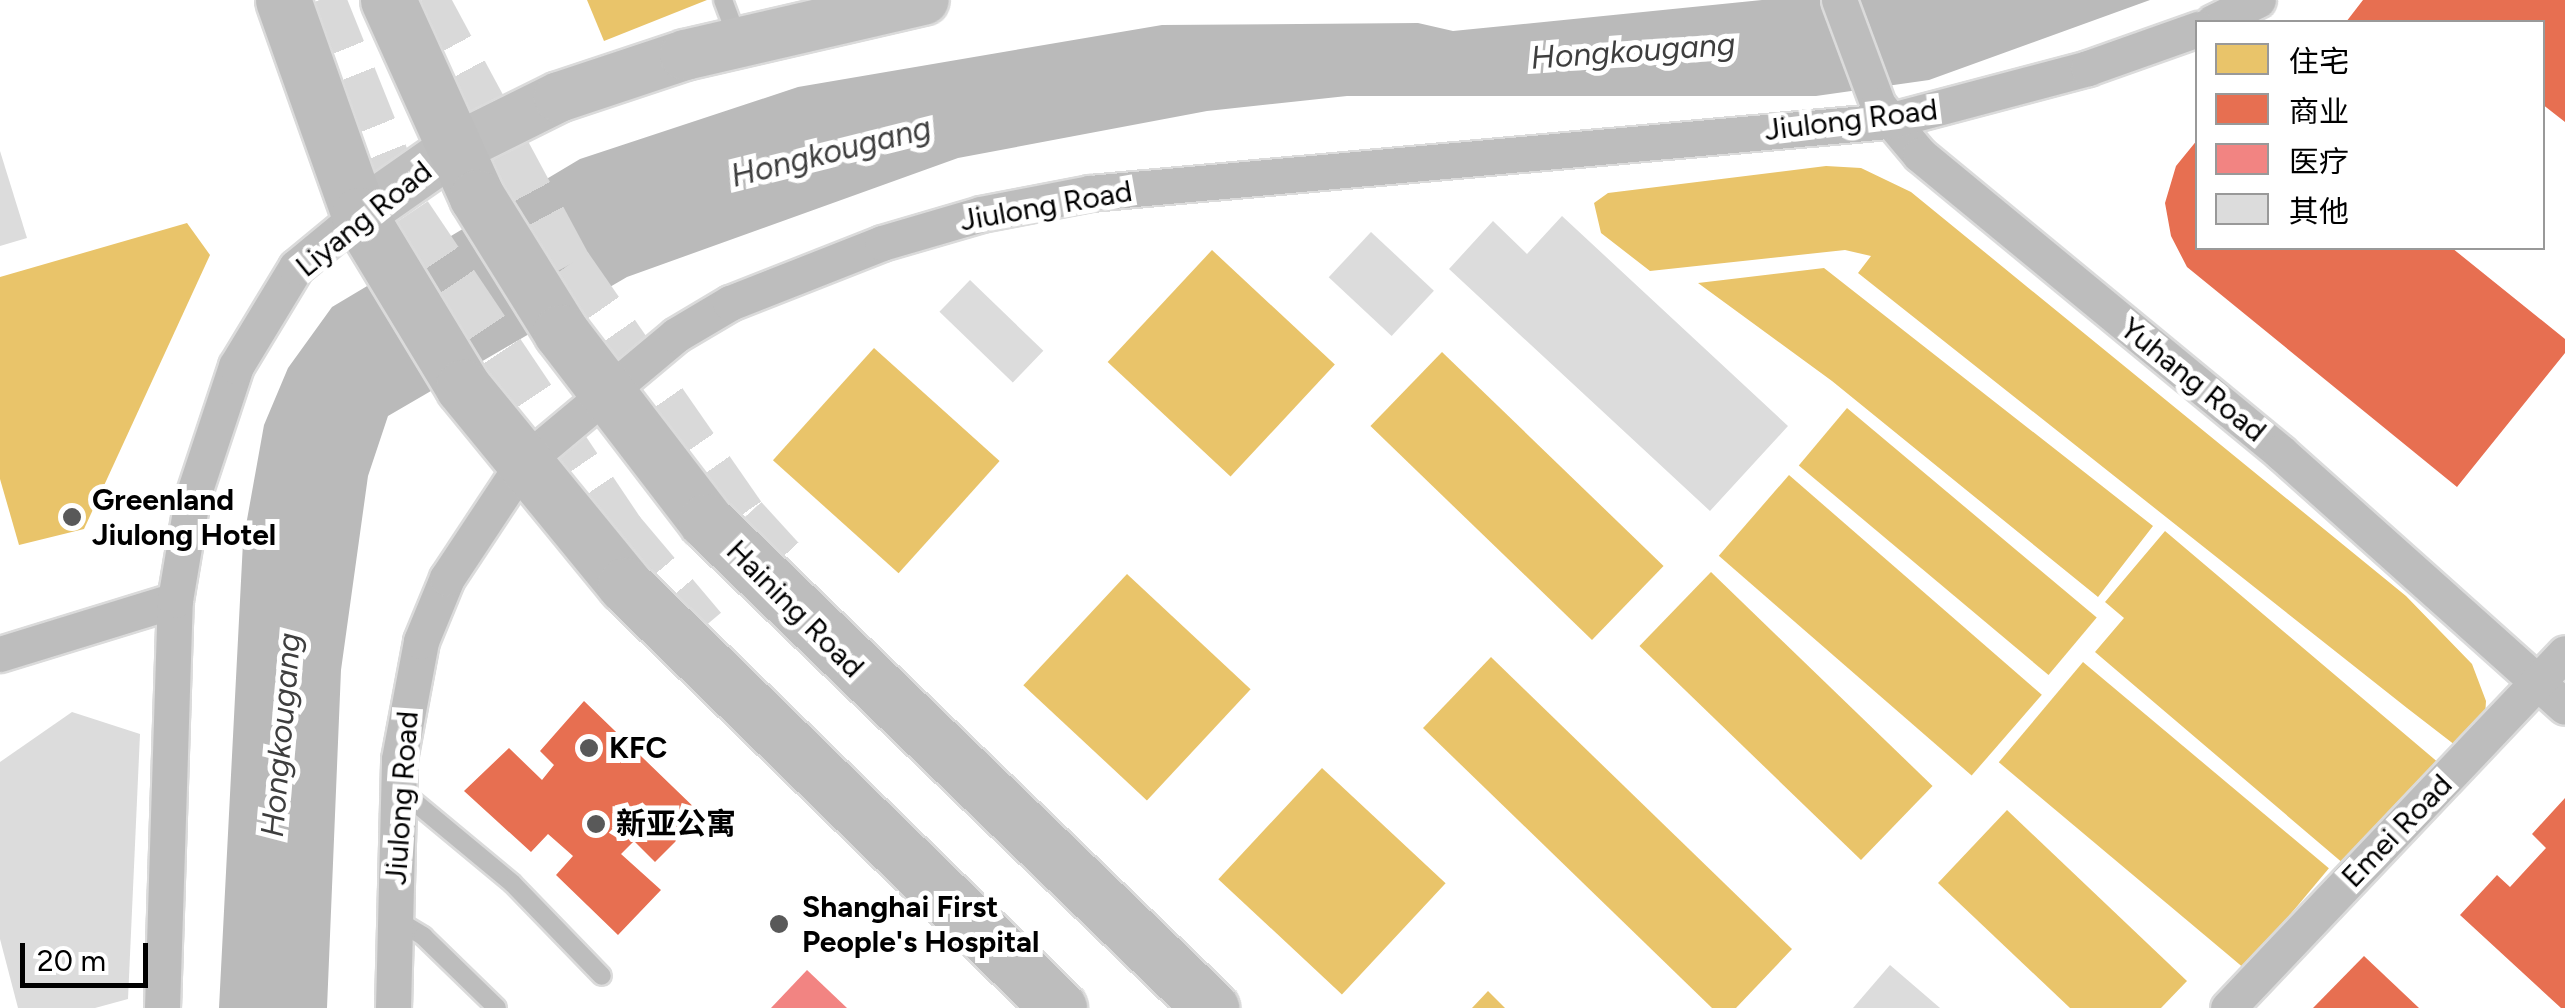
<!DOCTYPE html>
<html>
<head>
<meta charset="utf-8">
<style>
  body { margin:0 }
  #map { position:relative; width:2565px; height:1008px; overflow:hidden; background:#fff; font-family:Figtree,"Noto Sans SC",sans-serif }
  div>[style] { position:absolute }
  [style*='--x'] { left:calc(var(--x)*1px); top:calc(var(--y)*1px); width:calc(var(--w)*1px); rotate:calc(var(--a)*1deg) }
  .water>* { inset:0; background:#bababa }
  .homes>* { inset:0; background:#e9c46a; transform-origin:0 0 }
  .shops>* { inset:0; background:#e76f51 }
  .health>* { inset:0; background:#f28482 }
  .building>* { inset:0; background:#dcdcdc; transform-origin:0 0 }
  .highway-tunnel>* { height:55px; margin-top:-27.5px; transform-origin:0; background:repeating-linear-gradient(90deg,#d9d9d9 0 55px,transparent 0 83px) }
  .roads { filter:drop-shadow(2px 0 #dbdbdb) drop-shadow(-2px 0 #dbdbdb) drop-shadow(0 2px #dbdbdb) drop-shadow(0 -2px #dbdbdb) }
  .lane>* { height:18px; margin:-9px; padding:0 9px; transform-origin:9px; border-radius:9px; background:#bdbdbd }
  .street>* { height:35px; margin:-17.5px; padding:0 17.5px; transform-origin:17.5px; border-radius:17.5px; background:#bdbdbd }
  .secondary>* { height:50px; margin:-25px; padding:0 25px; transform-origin:25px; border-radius:25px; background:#bfbfbf }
  .primary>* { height:55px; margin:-27.5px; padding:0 27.5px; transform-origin:27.5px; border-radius:27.5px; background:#bdbdbd }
  .dots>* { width:28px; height:28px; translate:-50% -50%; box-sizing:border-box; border:5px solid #fff; border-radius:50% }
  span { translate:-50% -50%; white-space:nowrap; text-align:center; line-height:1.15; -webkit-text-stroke:10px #fff; paint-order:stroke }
  .street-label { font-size:30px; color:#000 }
  .poi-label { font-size:30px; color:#000; font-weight:700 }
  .left { translate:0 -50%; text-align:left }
  .water-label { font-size:32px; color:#3e3e3e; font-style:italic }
  .legend { position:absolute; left:2195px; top:20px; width:350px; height:230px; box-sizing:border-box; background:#fff; border:2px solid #999; margin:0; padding:12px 18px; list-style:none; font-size:30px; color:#000 }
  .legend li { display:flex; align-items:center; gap:20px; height:50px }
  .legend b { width:50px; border:2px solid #999 }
  .scale { position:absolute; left:20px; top:943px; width:128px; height:45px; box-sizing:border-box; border:5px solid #000; border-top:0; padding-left:12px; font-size:30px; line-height:35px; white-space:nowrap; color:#000; -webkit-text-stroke:8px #fff; paint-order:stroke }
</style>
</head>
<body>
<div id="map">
  <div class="water">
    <i style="clip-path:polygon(1762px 0,2150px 0,1929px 80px,1816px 96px,1347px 96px,1207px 111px,958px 158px,627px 277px,388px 416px,368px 476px,341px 670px,327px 1008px,219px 1008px,243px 542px,264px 425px,288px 368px,332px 307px,580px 159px,798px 87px,1162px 25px,1418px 23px,1453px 31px)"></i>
  </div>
  <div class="homes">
    <i style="clip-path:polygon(587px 0,707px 0,604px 41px)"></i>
    <i style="clip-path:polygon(1826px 166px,1861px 168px,1911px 192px,2406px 596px,2472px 664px,2486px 701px,2484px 732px,2464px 752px,2407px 708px,1858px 273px,1871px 256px,1845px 250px,1650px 271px,1601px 233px,1594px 203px,1608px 193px)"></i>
    <i style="clip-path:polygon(187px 223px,210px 255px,84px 529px,19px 545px,0 479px,0 277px)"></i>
    <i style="left:1212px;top:250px;width:168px;height:153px;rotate:43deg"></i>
    <i style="clip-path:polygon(1824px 268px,2153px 526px,2098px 597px,1832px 381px,1698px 283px)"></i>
    <i style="left:874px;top:348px;width:169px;height:151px;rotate:42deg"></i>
    <i style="left:1442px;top:352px;width:308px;height:103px;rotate:44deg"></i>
    <i style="left:1847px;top:408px;width:326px;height:75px;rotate:40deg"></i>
    <i style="left:1789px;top:475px;width:335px;height:107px;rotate:41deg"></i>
    <i style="clip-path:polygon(2165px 531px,2440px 764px,2351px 870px,2095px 652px,2124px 618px,2105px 602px)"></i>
    <i style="left:1711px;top:572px;width:308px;height:103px;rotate:44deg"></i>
    <i style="left:1127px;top:574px;width:169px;height:152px;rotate:43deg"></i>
    <i style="clip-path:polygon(1491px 657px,1792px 949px,1736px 1008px,1712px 1008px,1423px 728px)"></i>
    <i style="left:2083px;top:662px;width:321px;height:131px;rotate:40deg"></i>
    <i style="left:1322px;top:768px;width:169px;height:152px;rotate:43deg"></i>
    <i style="clip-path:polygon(2007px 810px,2187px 981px,2161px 1008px,2070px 1008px,1938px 883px)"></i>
    <i style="clip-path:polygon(1488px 991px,1505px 1008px,1472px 1008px)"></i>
  </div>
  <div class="shops">
    <i style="clip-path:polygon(2363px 0,2565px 0,2565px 122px,2542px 104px,2542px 22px,2346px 22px)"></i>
    <i style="clip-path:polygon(2198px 139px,2198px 248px,2452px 248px,2565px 339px,2565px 353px,2457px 487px,2187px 267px,2171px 236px,2165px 203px,2176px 166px)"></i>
    <i style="clip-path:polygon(584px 701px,702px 815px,655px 862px,634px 841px,621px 854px,661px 890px,618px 935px,556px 875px,573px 856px,548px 834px,531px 852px,464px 791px,509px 748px,542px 780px,554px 765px,540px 751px)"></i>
    <i style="clip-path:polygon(2565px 798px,2565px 1008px,2561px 1008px,2460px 915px,2497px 875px,2510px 887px,2546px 848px,2532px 834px)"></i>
    <i style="clip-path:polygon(2364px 956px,2419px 1008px,2313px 1008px)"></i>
  </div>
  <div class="health">
    <i style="clip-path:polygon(807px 970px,847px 1008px,771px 1008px)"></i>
  </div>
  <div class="building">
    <i style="clip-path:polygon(0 151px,27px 238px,0 246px)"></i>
    <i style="clip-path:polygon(1562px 216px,1788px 426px,1710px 511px,1449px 269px,1493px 221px,1527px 254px)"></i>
    <i style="left:1371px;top:232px;width:86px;height:62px;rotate:43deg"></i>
    <i style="left:970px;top:280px;width:102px;height:44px;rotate:44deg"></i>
    <i style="clip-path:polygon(72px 712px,140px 734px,128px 999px,95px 1008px,18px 1008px,0 939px,0 762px)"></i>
    <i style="clip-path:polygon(1890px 965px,1940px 1008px,1853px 1008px)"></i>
  </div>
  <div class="highway-tunnel">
    <i style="--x:318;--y:0;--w:233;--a:68.1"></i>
    <i style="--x:405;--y:216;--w:382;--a:56.1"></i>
    <i style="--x:618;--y:533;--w:127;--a:49.8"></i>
    <i style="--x:421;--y:0;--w:303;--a:61.7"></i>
    <i style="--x:565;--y:267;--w:308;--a:55.2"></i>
    <i style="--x:741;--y:520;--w:61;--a:47.7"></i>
  </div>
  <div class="roads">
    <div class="lane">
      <i style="--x:723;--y:0;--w:43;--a:69.4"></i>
      <i style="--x:400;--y:790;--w:146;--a:39.7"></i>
      <i style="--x:512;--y:883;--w:129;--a:45.9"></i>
      <i style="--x:395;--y:919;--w:33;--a:31"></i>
      <i style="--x:423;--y:936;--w:103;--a:44.2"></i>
    </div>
    <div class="street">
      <i style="--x:1839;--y:0;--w:112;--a:69.6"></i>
      <i style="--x:1878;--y:105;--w:65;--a:50"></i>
      <i style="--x:1920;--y:155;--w:467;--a:39.5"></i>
      <i style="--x:2280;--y:452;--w:382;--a:41.8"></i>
      <i style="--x:2213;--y:22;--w:50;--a:-26.1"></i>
      <i style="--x:0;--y:654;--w:183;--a:-17.1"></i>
      <i style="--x:162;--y:1008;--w:408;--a:-88.2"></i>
      <i style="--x:175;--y:600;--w:102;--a:-80.4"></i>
      <i style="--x:192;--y:499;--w:140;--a:-71.7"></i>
      <i style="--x:236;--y:366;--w:116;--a:-58.8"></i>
      <i style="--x:296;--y:267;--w:82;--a:-39.5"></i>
      <i style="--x:393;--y:1008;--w:249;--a:-88.6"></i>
      <i style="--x:399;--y:759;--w:120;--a:-79.4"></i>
      <i style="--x:421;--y:641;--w:68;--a:-67.6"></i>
      <i style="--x:447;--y:578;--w:138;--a:-56.5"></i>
      <i style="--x:523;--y:463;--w:199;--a:-39.9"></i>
      <i style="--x:676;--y:335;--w:63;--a:-30.7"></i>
      <i style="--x:730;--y:303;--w:163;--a:-21.5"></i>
      <i style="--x:882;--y:243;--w:103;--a:-16.3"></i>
      <i style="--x:981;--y:214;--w:111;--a:-10.9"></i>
      <i style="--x:1090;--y:193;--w:801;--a:-5.16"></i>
      <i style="--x:1888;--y:121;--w:207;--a:-14.8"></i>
      <i style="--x:2088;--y:68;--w:117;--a:-19.5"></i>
      <i style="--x:2228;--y:1008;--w:489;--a:-46.5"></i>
    </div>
    <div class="secondary">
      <i style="--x:359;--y:215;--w:113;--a:-35"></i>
      <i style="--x:452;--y:150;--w:119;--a:-26.4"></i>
      <i style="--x:559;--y:97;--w:133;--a:-18.4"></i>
      <i style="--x:685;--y:55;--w:245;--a:-13"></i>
    </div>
    <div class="primary">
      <i style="--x:283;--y:0;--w:228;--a:70.5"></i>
      <i style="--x:359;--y:215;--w:201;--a:58.8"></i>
      <i style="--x:463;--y:387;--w:256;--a:50.7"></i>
      <i style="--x:625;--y:585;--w:606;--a:44.26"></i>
      <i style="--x:388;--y:0;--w:216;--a:65.7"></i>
      <i style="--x:477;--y:197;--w:159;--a:58.1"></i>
      <i style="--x:561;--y:332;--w:238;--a:52.5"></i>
      <i style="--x:706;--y:521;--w:702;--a:43.96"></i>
    </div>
  </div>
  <div class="dots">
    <i style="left:72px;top:517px;background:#595959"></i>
    <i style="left:589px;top:748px;background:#595959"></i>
    <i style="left:596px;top:824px;background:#595959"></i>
    <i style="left:779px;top:924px;background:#595959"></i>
  </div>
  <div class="street-label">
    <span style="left:1851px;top:120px;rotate:-7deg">Jiulong Road</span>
    <span style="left:1046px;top:206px;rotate:-10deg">Jiulong Road</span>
    <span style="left:364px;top:219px;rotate:-39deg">Liyang Road</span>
    <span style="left:2193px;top:380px;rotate:39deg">Yuhang Road</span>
    <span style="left:795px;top:609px;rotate:45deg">Haining Road</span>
    <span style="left:402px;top:798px;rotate:-86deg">Jiulong Road</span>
    <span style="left:2397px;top:831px;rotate:-46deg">Emei Road</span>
  </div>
  <div class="poi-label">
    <span class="left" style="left:92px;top:517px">Greenland<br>Jiulong Hotel</span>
    <span class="left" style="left:609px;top:748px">KFC</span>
    <span class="left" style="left:616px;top:824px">新亚公寓</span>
    <span class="left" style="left:802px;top:924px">Shanghai First<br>People's Hospital</span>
  </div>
  <div class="water-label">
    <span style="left:1633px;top:51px;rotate:-4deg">Hongkougang</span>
    <span style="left:831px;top:152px;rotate:-14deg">Hongkougang</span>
    <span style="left:281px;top:735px;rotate:-85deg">Hongkougang</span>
  </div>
  <ul class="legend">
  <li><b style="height:28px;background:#e9c46a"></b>住宅</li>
  <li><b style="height:28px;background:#e76f51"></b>商业</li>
  <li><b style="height:28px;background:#f28482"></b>医疗</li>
  <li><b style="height:28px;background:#dcdcdc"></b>其他</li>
  </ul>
  <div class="scale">20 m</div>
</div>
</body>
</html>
